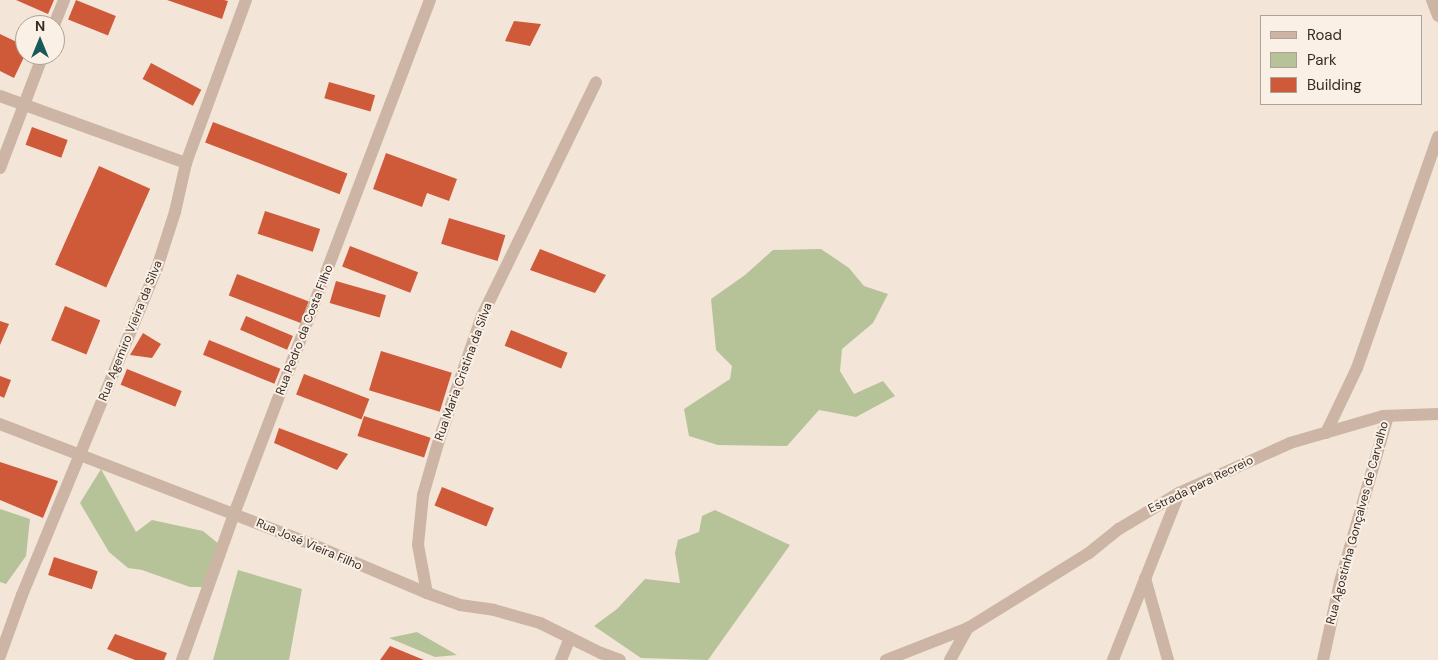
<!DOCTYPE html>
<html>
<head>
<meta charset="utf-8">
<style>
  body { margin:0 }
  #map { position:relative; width:1438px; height:660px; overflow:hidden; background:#f3e6d9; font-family:"DM Sans",sans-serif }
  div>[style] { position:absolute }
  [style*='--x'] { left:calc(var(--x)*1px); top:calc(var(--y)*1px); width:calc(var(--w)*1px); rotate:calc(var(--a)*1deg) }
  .green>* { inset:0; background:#b6c398 }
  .building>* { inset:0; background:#cf5a3a; transform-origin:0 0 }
  .minor>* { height:12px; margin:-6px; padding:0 6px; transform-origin:6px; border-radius:6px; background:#ccb5a4 }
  span { translate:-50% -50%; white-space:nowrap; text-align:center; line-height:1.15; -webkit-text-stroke:4px #fbf0e5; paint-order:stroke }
  .street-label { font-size:12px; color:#372b26 }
  .legend { position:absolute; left:1260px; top:15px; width:162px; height:90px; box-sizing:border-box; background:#fbf0e5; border:1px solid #ada199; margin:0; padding:6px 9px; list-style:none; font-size:15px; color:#372b26 }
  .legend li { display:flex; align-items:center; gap:10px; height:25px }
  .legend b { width:25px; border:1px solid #ada199 }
  .north { position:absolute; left:15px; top:15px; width:50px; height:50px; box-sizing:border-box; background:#fbf0e5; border:1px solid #ada199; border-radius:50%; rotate:0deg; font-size:14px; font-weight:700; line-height:20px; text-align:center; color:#372b26 }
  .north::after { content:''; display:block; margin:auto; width:18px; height:22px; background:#18595b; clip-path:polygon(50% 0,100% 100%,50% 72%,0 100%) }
</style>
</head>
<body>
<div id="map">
  <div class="green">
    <i style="clip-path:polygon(821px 249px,849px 268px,864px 286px,888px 294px,873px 323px,842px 349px,840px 371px,854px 394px,883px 381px,895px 396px,856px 417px,819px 410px,787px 446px,718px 445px,689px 436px,684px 409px,730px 379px,732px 366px,716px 350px,711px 299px,745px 275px,773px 250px)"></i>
    <i style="clip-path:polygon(101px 469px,136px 532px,152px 520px,203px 531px,220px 545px,205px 587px,190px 587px,142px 570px,128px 568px,109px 552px,80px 503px)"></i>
    <i style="clip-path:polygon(0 509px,30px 519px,26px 556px,6px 584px,0 582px)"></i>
    <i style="clip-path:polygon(715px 510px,790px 545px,708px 660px,641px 658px,594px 626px,617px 609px,645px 579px,680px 583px,675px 553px,678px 540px,699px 532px,702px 516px)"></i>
    <i style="clip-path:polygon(238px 570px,302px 589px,289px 660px,213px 660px)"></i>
    <i style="clip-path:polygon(417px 632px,457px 655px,435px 657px,389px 638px)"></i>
  </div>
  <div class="building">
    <i style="clip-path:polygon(16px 0,54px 0,48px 14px)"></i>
    <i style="left:76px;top:0;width:43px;height:21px;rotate:22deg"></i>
    <i style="clip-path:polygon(167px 0,224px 0,228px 1px,222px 19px)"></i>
    <i style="clip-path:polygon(514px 21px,541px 24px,530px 46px,505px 41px)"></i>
    <i style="clip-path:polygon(0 34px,25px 46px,25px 55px,14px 78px,0 71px)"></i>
    <i style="left:151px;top:63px;width:57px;height:18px;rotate:28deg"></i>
    <i style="left:329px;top:82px;width:48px;height:17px;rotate:16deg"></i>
    <i style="left:213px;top:122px;width:144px;height:22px;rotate:21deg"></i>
    <i style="left:32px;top:127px;width:38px;height:19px;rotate:20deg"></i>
    <i style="clip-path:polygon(386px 153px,457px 179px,449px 201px,427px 193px,422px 207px,373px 189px)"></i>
    <i style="left:99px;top:166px;width:56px;height:108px;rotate:24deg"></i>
    <i style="left:265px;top:211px;width:58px;height:24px;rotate:18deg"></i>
    <i style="left:449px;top:218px;width:59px;height:27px;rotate:17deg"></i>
    <i style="left:350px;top:246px;width:73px;height:22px;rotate:21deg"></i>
    <i style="clip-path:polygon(540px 249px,606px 275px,595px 293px,530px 270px)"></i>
    <i style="left:237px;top:274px;width:77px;height:23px;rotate:21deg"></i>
    <i style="left:336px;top:281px;width:52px;height:23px;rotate:16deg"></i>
    <i style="left:65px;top:306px;width:38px;height:37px;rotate:22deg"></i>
    <i style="left:246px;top:316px;width:51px;height:15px;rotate:23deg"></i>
    <i style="clip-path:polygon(0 321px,9px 324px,0 345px)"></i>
    <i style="left:511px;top:330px;width:61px;height:17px;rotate:22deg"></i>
    <i style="clip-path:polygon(143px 333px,161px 344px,152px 358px,130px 355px)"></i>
    <i style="left:209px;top:340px;width:77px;height:16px;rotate:22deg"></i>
    <i style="left:381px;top:351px;width:74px;height:41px;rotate:17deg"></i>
    <i style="left:127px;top:369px;width:59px;height:17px;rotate:22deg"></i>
    <i style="left:304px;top:374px;width:70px;height:22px;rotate:21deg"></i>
    <i style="clip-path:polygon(0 376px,11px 380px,4px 398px,0 396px)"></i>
    <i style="left:364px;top:416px;width:70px;height:21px;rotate:18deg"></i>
    <i style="clip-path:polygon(279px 428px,348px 454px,337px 470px,274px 443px)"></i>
    <i style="clip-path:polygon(0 462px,58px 481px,43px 518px,0 500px)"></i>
    <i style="left:442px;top:487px;width:56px;height:20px;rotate:22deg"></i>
    <i style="left:54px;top:557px;width:46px;height:19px;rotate:18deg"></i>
    <i style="clip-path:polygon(115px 634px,167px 653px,164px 660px,135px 660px,107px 649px)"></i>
    <i style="clip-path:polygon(390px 646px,424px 660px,380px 660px)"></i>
  </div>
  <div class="minor">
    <i style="--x:1432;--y:0;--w:17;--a:69"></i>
    <i style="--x:54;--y:25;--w:27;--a:-68"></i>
    <i style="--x:0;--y:96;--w:198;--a:19.8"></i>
    <i style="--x:0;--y:168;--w:121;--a:-69.2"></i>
    <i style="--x:0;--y:424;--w:331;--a:21.1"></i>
    <i style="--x:309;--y:543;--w:128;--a:23"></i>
    <i style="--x:427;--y:593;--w:35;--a:20"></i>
    <i style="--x:460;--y:605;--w:34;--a:8"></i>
    <i style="--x:494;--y:610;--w:48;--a:15.8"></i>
    <i style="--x:540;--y:623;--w:68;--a:26.2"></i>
    <i style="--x:601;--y:653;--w:20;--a:20"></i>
    <i style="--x:1326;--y:433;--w:72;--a:-64.5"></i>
    <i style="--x:1357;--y:368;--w:245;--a:-70.7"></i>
    <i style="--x:1145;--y:578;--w:85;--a:74.3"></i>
    <i style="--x:427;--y:593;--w:49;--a:-100.6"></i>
    <i style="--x:418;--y:545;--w:50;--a:-84.3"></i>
    <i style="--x:423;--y:495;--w:57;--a:-73.8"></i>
    <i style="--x:439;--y:440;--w:131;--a:-70.9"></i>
    <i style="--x:482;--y:316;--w:260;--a:-64"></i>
    <i style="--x:0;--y:656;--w:65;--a:-70.2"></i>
    <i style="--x:22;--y:595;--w:354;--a:-67.6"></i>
    <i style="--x:157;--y:268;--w:59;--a:-72.2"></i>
    <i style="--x:175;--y:212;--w:50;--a:-77.3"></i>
    <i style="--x:186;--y:163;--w:174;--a:-69.8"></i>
    <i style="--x:182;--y:660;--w:155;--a:-70.4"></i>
    <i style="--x:234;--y:514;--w:550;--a:-69.13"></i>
    <i style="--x:561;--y:660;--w:24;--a:-68"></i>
    <i style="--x:886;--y:660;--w:88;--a:-21.3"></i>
    <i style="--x:950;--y:660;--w:37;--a:-61"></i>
    <i style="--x:968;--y:628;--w:142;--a:-31.8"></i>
    <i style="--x:1089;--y:553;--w:38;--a:-39"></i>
    <i style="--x:1119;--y:529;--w:70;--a:-31"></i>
    <i style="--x:1179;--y:493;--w:122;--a:-24.2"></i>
    <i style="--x:1290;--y:443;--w:97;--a:-16.2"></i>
    <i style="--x:1383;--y:416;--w:55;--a:-2.1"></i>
    <i style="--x:1113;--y:660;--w:180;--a:-68.4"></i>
    <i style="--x:1323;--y:660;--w:80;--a:-77.7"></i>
    <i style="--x:1340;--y:582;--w:173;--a:-73.9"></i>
  </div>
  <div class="street-label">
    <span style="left:305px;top:330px;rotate:-69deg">Rua Pedro da Costa Filho</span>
    <span style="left:131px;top:331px;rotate:-68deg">Rua Agemiro Vieira da Silva</span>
    <span style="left:464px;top:372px;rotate:-70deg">Rua Maria Cristina da Silva</span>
    <span style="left:1201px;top:485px;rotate:-26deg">Estrada para Recreio</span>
    <span style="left:1358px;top:523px;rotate:-75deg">Rua Agostinha Gonçalves de Carvalho</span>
    <span style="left:309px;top:545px;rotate:23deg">Rua José Vieira Filho</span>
  </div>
  <ul class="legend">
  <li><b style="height:6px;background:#ccb5a4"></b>Road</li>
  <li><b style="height:14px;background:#b6c398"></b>Park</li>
  <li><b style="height:14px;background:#cf5a3a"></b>Building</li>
  </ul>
  <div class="north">N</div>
</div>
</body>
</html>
